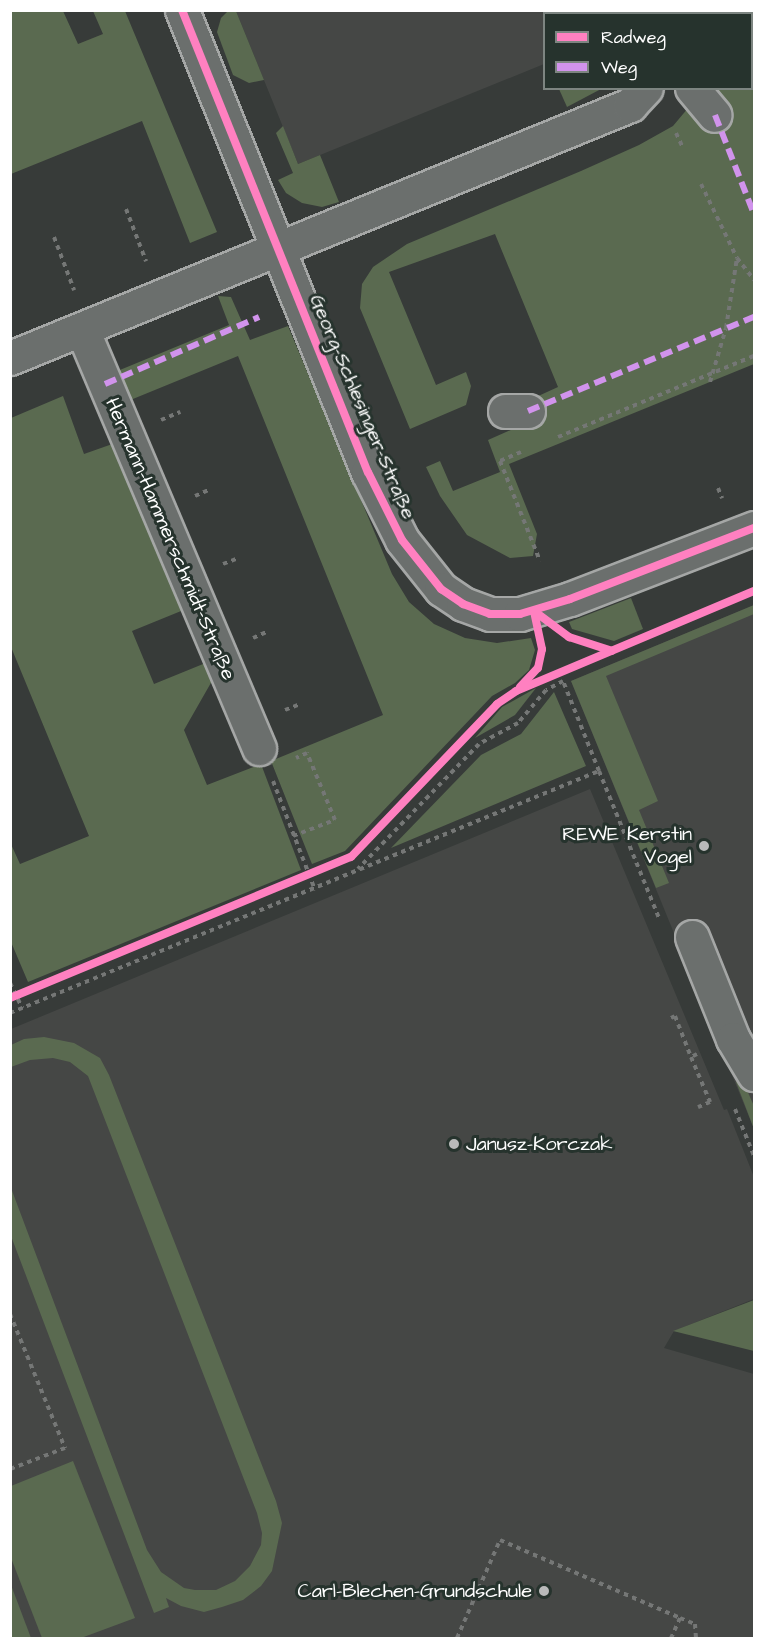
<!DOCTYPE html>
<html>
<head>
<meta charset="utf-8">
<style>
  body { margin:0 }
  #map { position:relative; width:765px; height:1649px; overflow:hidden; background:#373b39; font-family:"Architects Daughter",sans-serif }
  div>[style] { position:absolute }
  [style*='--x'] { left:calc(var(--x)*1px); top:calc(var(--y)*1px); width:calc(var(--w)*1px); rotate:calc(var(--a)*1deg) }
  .built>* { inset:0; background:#454745 }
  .green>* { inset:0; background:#5a6a50 }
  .path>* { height:4px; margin-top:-2px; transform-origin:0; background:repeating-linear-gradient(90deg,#757776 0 4.5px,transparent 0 9px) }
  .roads { filter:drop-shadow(2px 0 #a5a7a6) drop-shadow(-2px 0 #a5a7a6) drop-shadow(0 2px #a5a7a6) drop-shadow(0 -2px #a5a7a6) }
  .minor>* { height:33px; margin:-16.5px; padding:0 16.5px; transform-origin:16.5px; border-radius:16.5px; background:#6b6f6d }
  .quiet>* { height:6px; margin-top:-3px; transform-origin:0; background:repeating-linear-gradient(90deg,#d193ec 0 12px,transparent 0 18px) }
  .cycleway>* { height:8px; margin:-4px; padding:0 4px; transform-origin:4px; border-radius:4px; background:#ff80c0 }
  .dots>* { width:16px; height:16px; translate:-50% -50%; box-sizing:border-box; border:3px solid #26332d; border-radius:50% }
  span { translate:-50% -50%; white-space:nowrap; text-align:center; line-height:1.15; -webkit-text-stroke:6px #26332d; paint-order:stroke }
  .street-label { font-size:20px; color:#fff }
  .poi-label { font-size:20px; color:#fff }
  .right { translate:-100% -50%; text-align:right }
  .left { translate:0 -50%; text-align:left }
  .frame { position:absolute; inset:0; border:12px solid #fff; pointer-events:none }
  .legend { position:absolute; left:543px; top:12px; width:210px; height:78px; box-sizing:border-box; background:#26332d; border:2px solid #7d8581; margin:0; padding:8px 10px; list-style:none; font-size:18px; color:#fff }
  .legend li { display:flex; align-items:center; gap:12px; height:30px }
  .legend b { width:30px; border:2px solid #7d8581 }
</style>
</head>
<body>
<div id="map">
  <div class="built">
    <i style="clip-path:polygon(658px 10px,659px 13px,544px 14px,544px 64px,298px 164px,236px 11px)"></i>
    <i style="clip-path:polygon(754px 605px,754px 1129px,571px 681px)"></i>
    <i style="clip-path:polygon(590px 789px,724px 1110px,727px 1109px,754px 1177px,754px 1299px,674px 1331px,664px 1348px,754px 1374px,754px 1638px,11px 1638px,11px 1029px)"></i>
  </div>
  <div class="green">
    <i style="clip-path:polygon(11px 10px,63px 11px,78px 44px,103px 34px,93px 11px,125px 11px,217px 232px,190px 243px,142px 121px,11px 174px)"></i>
    <i style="clip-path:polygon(229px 10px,236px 11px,264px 80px,249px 83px,233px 75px,217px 32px,221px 18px)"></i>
    <i style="clip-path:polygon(724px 11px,754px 11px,754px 364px,509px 464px,537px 534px,533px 556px,510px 558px,467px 535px,440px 496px,426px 467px,440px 461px,453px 491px,500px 472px,488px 440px,531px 421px,525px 402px,558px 387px,495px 234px,389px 272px,436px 385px,466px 372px,471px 386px,466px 405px,410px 429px,360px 308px,362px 284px,373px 267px,407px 244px,581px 171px,639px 145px,673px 126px,704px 89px,752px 88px,752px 14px,724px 13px)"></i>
    <i style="clip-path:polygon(559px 89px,601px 89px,567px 107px)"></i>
    <i style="clip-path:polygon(283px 126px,298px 164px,320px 155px,339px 202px,322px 207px,302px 203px,286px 193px,278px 180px,293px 173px,276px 133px)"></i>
    <i style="clip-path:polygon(218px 296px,231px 297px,250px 340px,288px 326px,392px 574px,409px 602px,434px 624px,465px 638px,497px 643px,531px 638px,535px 650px,529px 670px,515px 683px,492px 696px,345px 851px,312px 864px,271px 761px,383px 715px,238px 356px,128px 401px,115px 372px,229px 325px)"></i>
    <i style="clip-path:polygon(63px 396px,84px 454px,118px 442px,186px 609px,132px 631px,154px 684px,208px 662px,212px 681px,184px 730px,207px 785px,261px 764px,301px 870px,28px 982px,11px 942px,10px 842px,20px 864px,89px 836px,11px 647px,11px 418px)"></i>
    <i style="clip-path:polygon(631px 598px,643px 629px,614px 641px,572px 629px,569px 622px)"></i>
    <i style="clip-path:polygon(754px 605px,754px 614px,606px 676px,658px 801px,639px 810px,669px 883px,656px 888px,571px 681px)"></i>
    <i style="clip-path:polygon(536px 688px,515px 715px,475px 738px,502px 707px)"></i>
    <i style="clip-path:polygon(554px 692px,586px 766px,391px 848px,481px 755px,521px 734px)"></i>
    <i style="clip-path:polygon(44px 1037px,74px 1043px,100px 1058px,109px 1075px,276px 1501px,282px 1523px,272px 1571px,261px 1586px,243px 1600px,222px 1607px,204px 1612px,181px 1606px,166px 1598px,169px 1607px,154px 1613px,11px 1236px,11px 1188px,147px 1550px,161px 1572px,184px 1588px,195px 1590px,216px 1590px,235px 1581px,250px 1566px,261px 1545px,262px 1533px,257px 1513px,88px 1076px,70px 1062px,53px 1058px,30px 1060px,11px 1067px,11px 1045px,24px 1039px)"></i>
    <i style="clip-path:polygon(742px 1079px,754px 1106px,754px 1129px,736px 1082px)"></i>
    <i style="clip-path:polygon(754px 1300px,754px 1351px,673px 1331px)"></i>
    <i style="clip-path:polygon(73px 1461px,135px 1618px,81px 1638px,42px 1638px,11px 1558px,11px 1486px)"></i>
    <i style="clip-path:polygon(10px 1585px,11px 1585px,31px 1638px,11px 1638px)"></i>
  </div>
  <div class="path">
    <i style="--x:676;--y:133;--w:14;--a:65"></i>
    <i style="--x:701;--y:184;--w:82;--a:64.1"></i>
    <i style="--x:737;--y:258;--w:28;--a:52"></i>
    <i style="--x:126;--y:209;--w:56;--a:69"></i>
    <i style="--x:54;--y:237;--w:57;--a:69.3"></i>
    <i style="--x:710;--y:382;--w:56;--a:-73.5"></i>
    <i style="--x:726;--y:328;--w:71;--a:-81.1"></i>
    <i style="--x:161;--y:420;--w:21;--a:-23"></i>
    <i style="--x:558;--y:437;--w:212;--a:-22.5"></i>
    <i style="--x:521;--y:452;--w:23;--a:157"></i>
    <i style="--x:500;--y:461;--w:108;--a:68.2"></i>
    <i style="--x:718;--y:488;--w:11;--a:68"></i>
    <i style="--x:195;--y:496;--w:17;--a:-24"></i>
    <i style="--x:223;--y:564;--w:17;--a:-21"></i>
    <i style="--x:253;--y:638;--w:17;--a:-24"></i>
    <i style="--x:285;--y:710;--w:14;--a:-21"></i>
    <i style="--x:599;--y:771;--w:159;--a:67.8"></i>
    <i style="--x:273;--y:781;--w:117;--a:68.9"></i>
    <i style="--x:293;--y:836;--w:45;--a:-20.9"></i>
    <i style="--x:335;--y:820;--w:73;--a:-112.7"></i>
    <i style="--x:307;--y:753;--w:12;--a:156"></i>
    <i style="--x:10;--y:983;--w:28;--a:64"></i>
    <i style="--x:10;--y:1013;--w:637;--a:-22.34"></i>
    <i style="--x:599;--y:771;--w:97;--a:-111.8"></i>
    <i style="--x:563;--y:681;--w:19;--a:152"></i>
    <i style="--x:546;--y:690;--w:43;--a:130.3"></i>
    <i style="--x:518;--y:723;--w:44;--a:151.7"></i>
    <i style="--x:479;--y:744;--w:174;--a:134.1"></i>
    <i style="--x:671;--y:1018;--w:4;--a:-27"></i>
    <i style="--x:675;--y:1016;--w:44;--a:68.7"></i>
    <i style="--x:697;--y:1054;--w:7;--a:153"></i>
    <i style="--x:691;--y:1057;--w:49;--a:67.1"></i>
    <i style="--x:710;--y:1102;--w:13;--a:157"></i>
    <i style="--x:735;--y:1109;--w:51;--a:68"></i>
    <i style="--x:10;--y:1314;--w:145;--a:67.7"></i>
    <i style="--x:65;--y:1448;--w:59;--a:159.1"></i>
    <i style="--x:680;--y:1618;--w:16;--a:22"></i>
    <i style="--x:695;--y:1624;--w:14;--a:86"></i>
    <i style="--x:457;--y:1638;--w:107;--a:-66.3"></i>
    <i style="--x:500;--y:1540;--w:196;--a:23.4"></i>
    <i style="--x:680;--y:1618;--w:22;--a:114"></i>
  </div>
  <div class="roads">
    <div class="minor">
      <i style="--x:182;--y:10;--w:498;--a:68.1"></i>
      <i style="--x:368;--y:472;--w:76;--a:63.4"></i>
      <i style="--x:402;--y:540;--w:63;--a:51.5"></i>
      <i style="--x:441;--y:589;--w:27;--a:34"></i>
      <i style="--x:463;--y:604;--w:29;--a:20"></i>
      <i style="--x:490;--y:614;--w:30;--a:0"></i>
      <i style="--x:520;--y:614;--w:52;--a:-16.7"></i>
      <i style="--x:570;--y:599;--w:197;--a:-21.1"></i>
      <i style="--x:684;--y:14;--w:4;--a:-90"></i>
      <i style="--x:692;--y:88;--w:35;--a:50"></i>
      <i style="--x:82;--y:329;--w:455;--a:67.1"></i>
      <i style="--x:10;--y:358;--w:670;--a:-22.2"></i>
      <i style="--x:630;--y:105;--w:23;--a:-47"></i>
      <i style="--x:505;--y:411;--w:23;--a:0"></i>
      <i style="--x:692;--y:937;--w:110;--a:68.1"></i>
      <i style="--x:733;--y:1039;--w:41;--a:59"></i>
    </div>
  </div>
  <div class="quiet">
    <i style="--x:715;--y:115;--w:106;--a:68.5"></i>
    <i style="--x:105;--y:384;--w:168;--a:-23.5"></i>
    <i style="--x:528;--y:411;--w:245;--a:-22.6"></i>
  </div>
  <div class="cycleway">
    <i style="--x:182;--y:10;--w:498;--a:68.1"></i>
    <i style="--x:368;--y:472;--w:76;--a:63.4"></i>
    <i style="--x:402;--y:540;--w:63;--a:51.5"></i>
    <i style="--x:441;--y:589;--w:27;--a:34"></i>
    <i style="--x:463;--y:604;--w:29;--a:20"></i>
    <i style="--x:490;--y:614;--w:30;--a:0"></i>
    <i style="--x:520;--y:614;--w:52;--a:-16.7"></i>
    <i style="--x:570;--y:599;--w:197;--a:-21.1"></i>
    <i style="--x:534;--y:611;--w:44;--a:36.6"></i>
    <i style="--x:569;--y:637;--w:45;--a:18"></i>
    <i style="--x:520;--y:687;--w:26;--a:-47"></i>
    <i style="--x:538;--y:668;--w:19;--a:-78"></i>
    <i style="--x:542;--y:649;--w:39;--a:-102"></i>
    <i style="--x:10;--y:998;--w:369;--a:-22.5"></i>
    <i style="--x:351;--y:857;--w:211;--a:-46.3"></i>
    <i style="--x:497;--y:704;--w:23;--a:-34"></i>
    <i style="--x:516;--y:691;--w:258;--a:-22.8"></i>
  </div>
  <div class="dots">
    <i style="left:704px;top:846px;background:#b9baba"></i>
    <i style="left:454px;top:1144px;background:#b9baba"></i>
    <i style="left:544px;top:1591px;background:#b9baba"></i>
  </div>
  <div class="street-label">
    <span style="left:362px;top:407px;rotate:67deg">Georg-Schlesinger-Straße</span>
    <span style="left:170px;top:539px;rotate:67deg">Hermann-Hammerschmidt-Straße</span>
  </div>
  <div class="poi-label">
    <span class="right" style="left:692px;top:846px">REWE Kerstin<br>Vogel</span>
    <span class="left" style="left:466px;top:1144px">Janusz-Korczak</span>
    <span class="right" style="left:532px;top:1591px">Carl-Blechen-Grundschule</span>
  </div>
  <div class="frame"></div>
  <ul class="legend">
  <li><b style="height:8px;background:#ff80c0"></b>Radweg</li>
  <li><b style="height:8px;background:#d193ec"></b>Weg</li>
  </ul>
</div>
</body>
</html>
